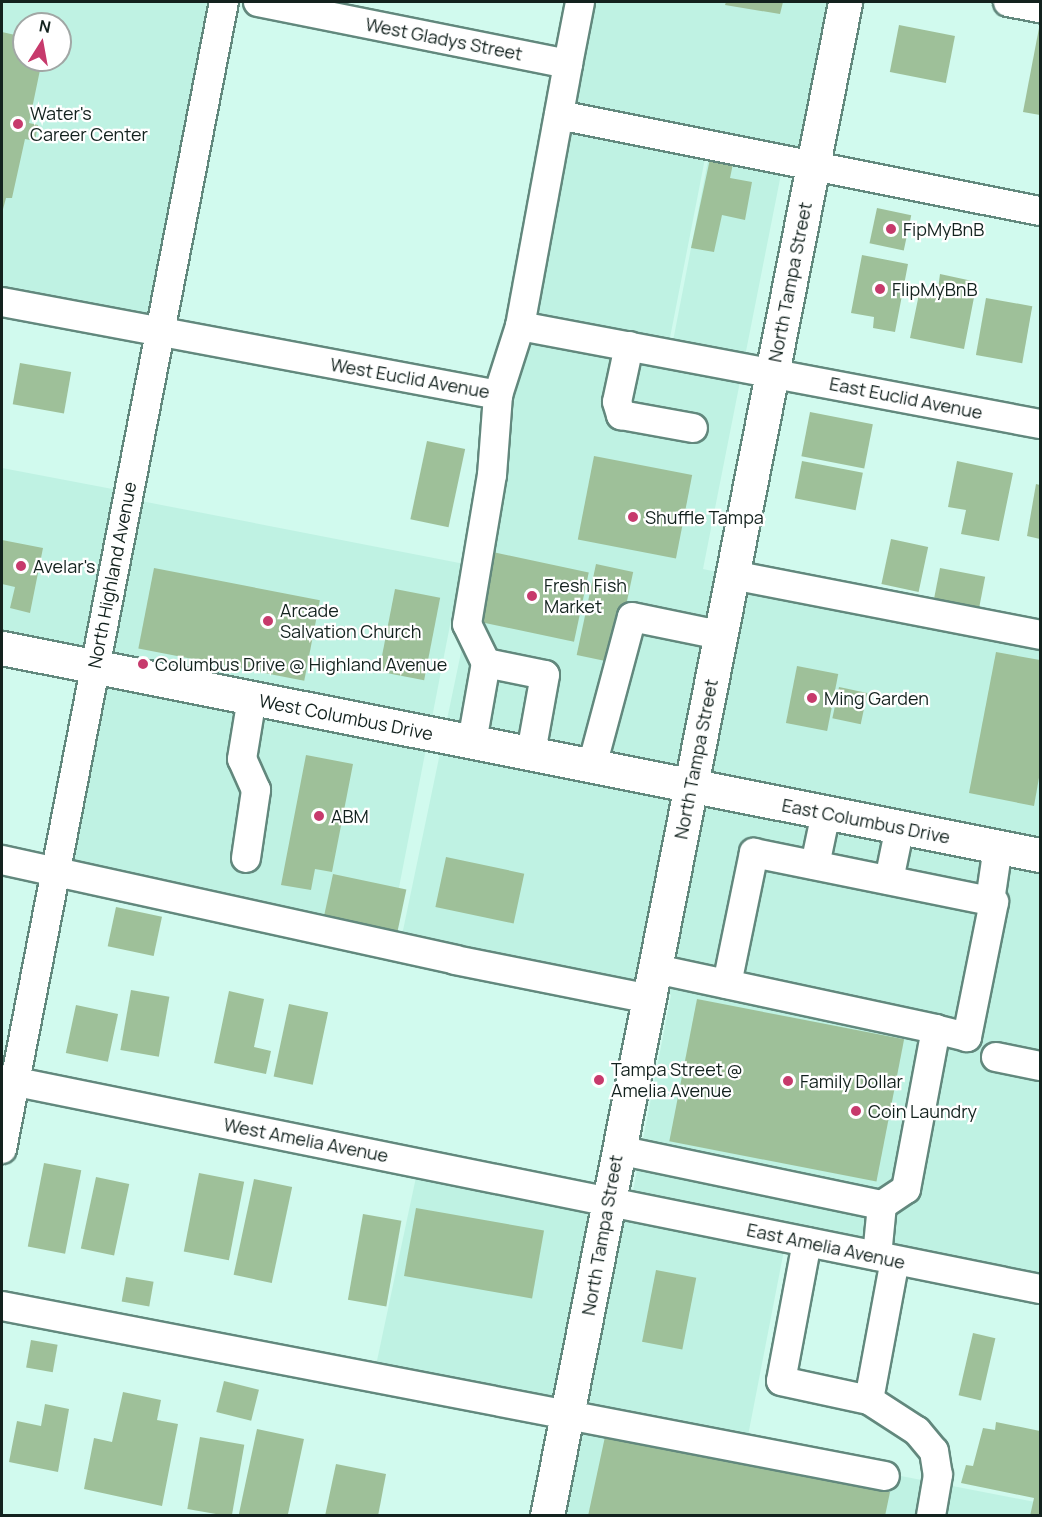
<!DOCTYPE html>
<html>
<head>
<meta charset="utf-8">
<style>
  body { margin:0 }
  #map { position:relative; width:1042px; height:1517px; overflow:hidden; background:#d1faee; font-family:Manrope,sans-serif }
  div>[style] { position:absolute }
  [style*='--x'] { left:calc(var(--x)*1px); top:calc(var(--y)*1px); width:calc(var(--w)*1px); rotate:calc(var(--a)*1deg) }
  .built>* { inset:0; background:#bff2e3; transform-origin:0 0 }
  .building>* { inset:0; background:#9ec099; transform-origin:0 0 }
  .roads { filter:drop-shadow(2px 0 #62887d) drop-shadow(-2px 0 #62887d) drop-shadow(0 2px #62887d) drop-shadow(0 -2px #62887d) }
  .minor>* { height:28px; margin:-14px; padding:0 14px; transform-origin:14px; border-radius:14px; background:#fff }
  .major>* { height:33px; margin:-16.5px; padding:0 16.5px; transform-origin:16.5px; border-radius:16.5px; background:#fff }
  .dots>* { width:16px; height:16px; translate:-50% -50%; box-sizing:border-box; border:3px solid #fff; border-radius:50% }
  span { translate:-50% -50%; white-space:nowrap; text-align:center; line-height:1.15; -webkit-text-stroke:4.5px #fff; paint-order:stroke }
  .street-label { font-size:18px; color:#13221e }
  .poi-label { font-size:18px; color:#13221e }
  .left { translate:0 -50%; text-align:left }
  .frame { position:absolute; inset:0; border:3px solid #13221e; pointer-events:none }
  .north { position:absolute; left:12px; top:12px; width:60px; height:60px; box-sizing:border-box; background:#fff; border:2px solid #a1a7a5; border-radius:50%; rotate:11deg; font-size:16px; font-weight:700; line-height:24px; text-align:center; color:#13221e }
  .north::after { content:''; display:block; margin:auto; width:21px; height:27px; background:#c73a6c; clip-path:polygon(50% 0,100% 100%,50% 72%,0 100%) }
</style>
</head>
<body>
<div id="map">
  <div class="built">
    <i style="clip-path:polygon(evenodd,2px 2px,219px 2px,156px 324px,2px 292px,2px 2px,24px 24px,60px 24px,60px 60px,24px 60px,24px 24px)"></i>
    <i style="clip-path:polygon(581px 2px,840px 2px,803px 161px,708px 143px,668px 348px,524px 320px)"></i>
    <i style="clip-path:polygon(710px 150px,783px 164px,703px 569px,1040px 640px,1040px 1279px,632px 1196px,671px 995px,401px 940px,526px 341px,668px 367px)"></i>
    <i style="clip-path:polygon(2px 468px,123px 491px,90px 659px,2px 641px)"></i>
    <i style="left:141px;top:501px;width:327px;height:377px;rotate:11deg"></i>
    <i style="left:419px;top:1163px;width:189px;height:221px;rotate:12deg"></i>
    <i style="clip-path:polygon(612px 1203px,786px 1240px,746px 1446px,1040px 1503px,1040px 1516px,549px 1516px)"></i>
  </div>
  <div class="building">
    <i style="clip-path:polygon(726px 2px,783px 2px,780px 14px,725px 5px)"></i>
    <i style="left:899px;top:25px;width:57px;height:48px;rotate:11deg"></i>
    <i style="clip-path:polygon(1039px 28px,1040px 28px,1040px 115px,1023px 112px)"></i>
    <i style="clip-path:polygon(2px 32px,24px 37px,24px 60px,31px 60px,30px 67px,40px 70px,29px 123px,38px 125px,35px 141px,25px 139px,12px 198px,6px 198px,2px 213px)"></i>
    <i style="clip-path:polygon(711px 154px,734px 159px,730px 178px,752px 182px,745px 220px,722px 215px,714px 252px,691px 248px)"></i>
    <i style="left:877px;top:208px;width:35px;height:36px;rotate:12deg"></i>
    <i style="clip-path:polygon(862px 255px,908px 264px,895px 332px,873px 328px,874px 317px,851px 313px)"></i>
    <i style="clip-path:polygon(940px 274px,977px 282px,964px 349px,910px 338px,919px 294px,937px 297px)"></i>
    <i style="left:986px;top:298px;width:47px;height:58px;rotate:10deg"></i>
    <i style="left:20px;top:363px;width:52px;height:42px;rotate:10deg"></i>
    <i style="left:810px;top:412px;width:64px;height:45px;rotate:11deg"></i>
    <i style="left:427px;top:441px;width:39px;height:80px;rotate:12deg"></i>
    <i style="left:594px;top:456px;width:100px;height:85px;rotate:11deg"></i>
    <i style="left:802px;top:461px;width:62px;height:38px;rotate:11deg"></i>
    <i style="clip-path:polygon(957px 461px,1013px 473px,999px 541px,961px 534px,966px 510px,948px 507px)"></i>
    <i style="clip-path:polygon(1036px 484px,1040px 485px,1040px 539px,1027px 536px)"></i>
    <i style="left:891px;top:539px;width:38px;height:46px;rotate:12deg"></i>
    <i style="clip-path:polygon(2px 540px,43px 548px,30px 613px,10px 608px,15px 587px,2px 584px)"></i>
    <i style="left:488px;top:551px;width:103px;height:71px;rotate:12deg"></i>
    <i style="left:596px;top:564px;width:38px;height:93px;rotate:12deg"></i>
    <i style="left:154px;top:568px;width:169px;height:82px;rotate:11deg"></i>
    <i style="left:940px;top:568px;width:46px;height:32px;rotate:11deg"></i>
    <i style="left:395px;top:589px;width:46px;height:84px;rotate:11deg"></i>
    <i style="clip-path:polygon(996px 652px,1040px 660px,1040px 772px,1034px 806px,969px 793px)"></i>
    <i style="left:797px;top:666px;width:42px;height:58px;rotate:11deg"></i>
    <i style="left:839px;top:687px;width:29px;height:32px;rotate:12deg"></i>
    <i style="clip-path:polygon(306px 755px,353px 764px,332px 872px,315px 869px,311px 890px,281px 885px)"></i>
    <i style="left:446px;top:857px;width:80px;height:51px;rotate:12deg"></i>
    <i style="left:333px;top:874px;width:75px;height:44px;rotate:12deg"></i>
    <i style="left:116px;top:907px;width:47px;height:40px;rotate:12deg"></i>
    <i style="left:131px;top:990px;width:39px;height:61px;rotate:10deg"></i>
    <i style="clip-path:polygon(229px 991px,264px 999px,254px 1047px,271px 1051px,266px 1074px,214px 1063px)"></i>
    <i style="left:697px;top:999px;width:211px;height:145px;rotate:11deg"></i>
    <i style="left:289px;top:1004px;width:40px;height:74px;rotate:12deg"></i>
    <i style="left:76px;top:1005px;width:43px;height:49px;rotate:12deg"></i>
    <i style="left:44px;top:1163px;width:38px;height:85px;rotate:11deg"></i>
    <i style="left:199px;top:1173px;width:46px;height:80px;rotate:11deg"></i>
    <i style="left:96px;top:1177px;width:34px;height:73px;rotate:12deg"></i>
    <i style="left:254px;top:1179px;width:39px;height:98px;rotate:12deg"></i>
    <i style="left:416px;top:1208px;width:130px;height:69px;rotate:10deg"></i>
    <i style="left:363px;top:1214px;width:39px;height:87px;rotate:10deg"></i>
    <i style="left:656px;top:1270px;width:41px;height:73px;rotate:11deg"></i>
    <i style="left:126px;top:1277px;width:28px;height:25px;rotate:10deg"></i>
    <i style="left:973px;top:1333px;width:23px;height:64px;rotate:13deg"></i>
    <i style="left:31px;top:1340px;width:27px;height:28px;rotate:10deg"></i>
    <i style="left:224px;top:1381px;width:36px;height:32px;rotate:14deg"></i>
    <i style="clip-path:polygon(123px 1392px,161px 1400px,157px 1420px,178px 1424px,162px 1506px,84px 1489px,94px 1438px,112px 1442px)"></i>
    <i style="clip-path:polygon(45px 1404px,69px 1409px,58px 1472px,9px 1462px,17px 1421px,41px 1426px)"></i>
    <i style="clip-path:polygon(996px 1422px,1040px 1431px,1040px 1516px,1030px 1516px,1034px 1498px,961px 1483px,966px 1465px,973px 1466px,983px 1428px,995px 1430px)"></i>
    <i style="left:257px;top:1429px;width:48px;height:87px;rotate:12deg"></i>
    <i style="clip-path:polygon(606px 1432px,890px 1492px,885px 1516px,588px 1516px)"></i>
    <i style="left:200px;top:1437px;width:45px;height:73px;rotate:10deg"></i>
    <i style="clip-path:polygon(336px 1464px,386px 1474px,378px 1516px,325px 1516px)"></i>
  </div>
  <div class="roads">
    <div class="minor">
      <i style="--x:258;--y:2;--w:316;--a:11.3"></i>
      <i style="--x:568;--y:64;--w:63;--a:-79"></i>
      <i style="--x:1008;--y:2;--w:33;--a:11"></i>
      <i style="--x:559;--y:115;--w:490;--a:11.3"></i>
      <i style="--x:2;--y:302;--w:505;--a:10.62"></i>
      <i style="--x:498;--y:395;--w:72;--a:-72.3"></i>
      <i style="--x:520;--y:326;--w:529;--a:10.67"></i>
      <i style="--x:520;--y:326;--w:266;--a:-79.6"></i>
      <i style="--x:629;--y:346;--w:57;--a:102.1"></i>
      <i style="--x:617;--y:402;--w:14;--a:73"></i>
      <i style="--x:621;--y:415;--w:73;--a:10.2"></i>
      <i style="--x:732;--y:575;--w:314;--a:11"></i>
      <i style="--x:486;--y:663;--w:43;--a:-116"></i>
      <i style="--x:467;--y:624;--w:151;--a:-80.5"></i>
      <i style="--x:492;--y:475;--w:80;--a:-85.7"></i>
      <i style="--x:472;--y:742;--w:80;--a:-80"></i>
      <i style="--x:486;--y:663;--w:60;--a:11.5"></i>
      <i style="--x:545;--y:675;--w:79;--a:100.2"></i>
      <i style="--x:592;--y:766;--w:154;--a:-75"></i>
      <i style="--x:632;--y:617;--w:90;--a:11.6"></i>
      <i style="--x:246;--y:858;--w:69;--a:-81.6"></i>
      <i style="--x:256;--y:790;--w:34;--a:-114"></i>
      <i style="--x:242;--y:759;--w:62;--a:-80.7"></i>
      <i style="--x:2;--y:860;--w:464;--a:12.4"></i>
      <i style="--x:455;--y:960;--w:199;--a:11.3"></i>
      <i style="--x:815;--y:865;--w:53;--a:-78.1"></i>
      <i style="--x:889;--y:880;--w:54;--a:-78.3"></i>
      <i style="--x:990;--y:901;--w:55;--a:-81.6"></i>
      <i style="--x:656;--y:969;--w:286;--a:12.1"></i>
      <i style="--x:936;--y:1029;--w:163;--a:100.6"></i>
      <i style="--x:906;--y:1189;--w:29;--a:146"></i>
      <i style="--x:882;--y:1205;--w:51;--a:95.6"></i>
      <i style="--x:727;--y:984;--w:134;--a:-78.4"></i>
      <i style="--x:754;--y:853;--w:245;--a:11.5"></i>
      <i style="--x:994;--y:902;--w:138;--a:101.3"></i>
      <i style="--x:967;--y:1037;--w:32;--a:-166"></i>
      <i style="--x:996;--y:1057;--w:45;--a:11.6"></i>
      <i style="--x:2;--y:1079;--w:1059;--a:11.44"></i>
      <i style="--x:2;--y:1149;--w:1168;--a:-79.05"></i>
      <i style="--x:618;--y:1150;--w:270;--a:11.8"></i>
      <i style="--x:807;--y:1242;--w:141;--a:100.6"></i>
      <i style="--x:781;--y:1381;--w:90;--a:12.2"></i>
      <i style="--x:869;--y:1400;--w:142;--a:-79.5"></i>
      <i style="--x:2;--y:1306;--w:899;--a:10.9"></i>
      <i style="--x:869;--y:1400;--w:57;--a:32.9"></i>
      <i style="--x:917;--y:1431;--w:26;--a:50"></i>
      <i style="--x:934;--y:1451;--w:24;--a:81"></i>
      <i style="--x:938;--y:1475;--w:42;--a:99.7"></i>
    </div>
    <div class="major">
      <i style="--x:2;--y:648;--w:1058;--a:11.28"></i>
      <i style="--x:547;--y:1516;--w:1543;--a:-78.86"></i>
    </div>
  </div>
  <div class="dots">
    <i style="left:18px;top:124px;background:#c73a6c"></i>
    <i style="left:891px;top:229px;background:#c73a6c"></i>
    <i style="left:880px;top:289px;background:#c73a6c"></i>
    <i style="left:633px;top:517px;background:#c73a6c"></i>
    <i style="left:21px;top:566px;background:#c73a6c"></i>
    <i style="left:532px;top:596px;background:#c73a6c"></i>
    <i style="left:268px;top:621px;background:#c73a6c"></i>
    <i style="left:143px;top:664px;background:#c73a6c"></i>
    <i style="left:812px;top:698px;background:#c73a6c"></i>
    <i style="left:319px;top:816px;background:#c73a6c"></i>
    <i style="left:599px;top:1080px;background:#c73a6c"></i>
    <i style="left:788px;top:1081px;background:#c73a6c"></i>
    <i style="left:856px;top:1111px;background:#c73a6c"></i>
  </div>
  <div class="street-label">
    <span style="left:444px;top:39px;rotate:11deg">West Gladys Street</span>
    <span style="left:790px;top:282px;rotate:-79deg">North Tampa Street</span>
    <span style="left:410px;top:378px;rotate:10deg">West Euclid Avenue</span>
    <span style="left:906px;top:398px;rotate:11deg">East Euclid Avenue</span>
    <span style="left:112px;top:575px;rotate:-79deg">North Highland Avenue</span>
    <span style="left:346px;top:717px;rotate:11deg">West Columbus Drive</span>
    <span style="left:696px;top:759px;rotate:-79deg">North Tampa Street</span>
    <span style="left:866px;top:821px;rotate:11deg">East Columbus Drive</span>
    <span style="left:306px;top:1140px;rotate:11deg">West Amelia Avenue</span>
    <span style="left:602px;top:1235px;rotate:-80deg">North Tampa Street</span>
    <span style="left:826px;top:1246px;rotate:12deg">East Amelia Avenue</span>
  </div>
  <div class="poi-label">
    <span class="left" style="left:30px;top:124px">Water's<br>Career Center</span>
    <span class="left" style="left:903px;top:229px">FipMyBnB</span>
    <span class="left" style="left:892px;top:289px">FlipMyBnB</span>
    <span class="left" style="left:645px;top:517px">Shuffle Tampa</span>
    <span class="left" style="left:33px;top:566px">Avelar's</span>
    <span class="left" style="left:544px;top:596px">Fresh Fish<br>Market</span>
    <span class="left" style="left:280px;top:621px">Arcade<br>Salvation Church</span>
    <span class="left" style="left:155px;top:664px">Columbus Drive @ Highland Avenue</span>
    <span class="left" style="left:824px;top:698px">Ming Garden</span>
    <span class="left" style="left:331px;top:816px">ABM</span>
    <span class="left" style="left:611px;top:1080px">Tampa Street @<br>Amelia Avenue</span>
    <span class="left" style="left:800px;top:1081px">Family Dollar</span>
    <span class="left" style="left:868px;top:1111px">Coin Laundry</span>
  </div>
  <div class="frame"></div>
  <div class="north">N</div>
</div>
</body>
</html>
